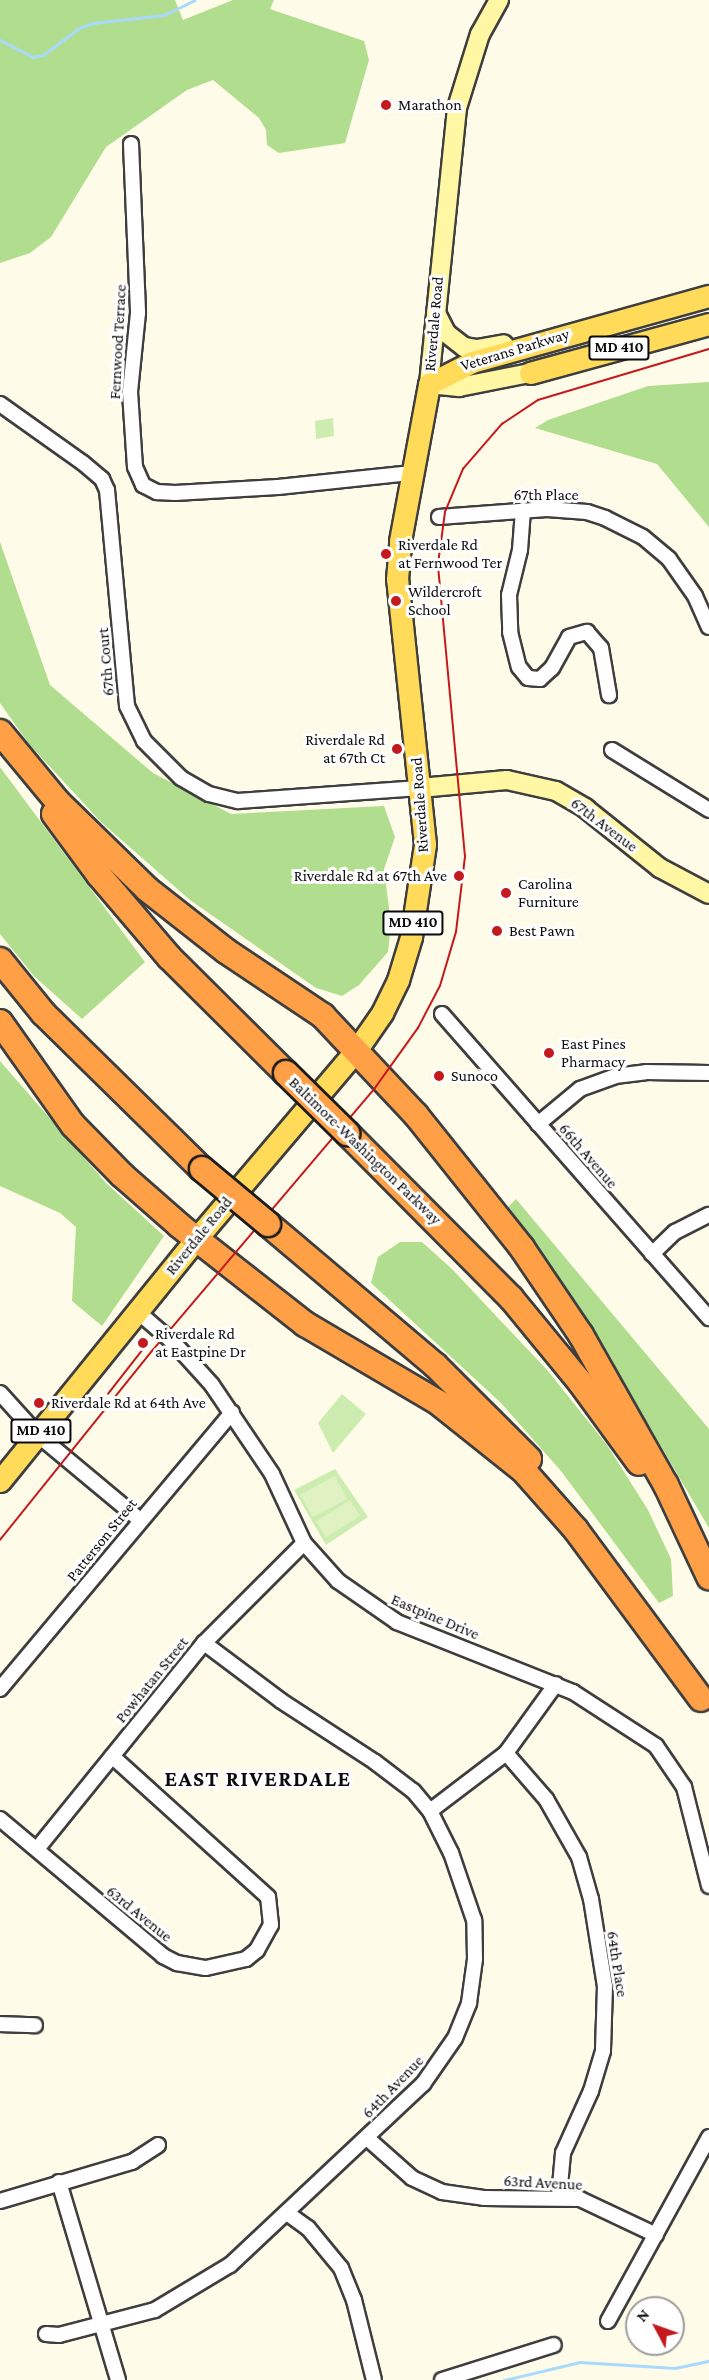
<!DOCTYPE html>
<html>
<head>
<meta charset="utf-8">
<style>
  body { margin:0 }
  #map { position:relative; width:709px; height:2380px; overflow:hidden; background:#fffbe9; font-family:"Crimson Pro",serif }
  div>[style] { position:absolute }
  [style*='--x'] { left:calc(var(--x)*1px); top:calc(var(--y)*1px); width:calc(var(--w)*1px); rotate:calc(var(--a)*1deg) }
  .green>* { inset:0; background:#cdecb0 }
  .forest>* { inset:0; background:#b0de8e }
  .pitch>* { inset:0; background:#e0f2c2; transform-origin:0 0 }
  .stream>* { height:3px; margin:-1.5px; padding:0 1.5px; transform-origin:1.5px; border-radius:1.5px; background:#a9dafb }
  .roads { filter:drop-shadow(2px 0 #3e3e3e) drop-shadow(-2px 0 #3e3e3e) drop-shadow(0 2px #3e3e3e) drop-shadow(0 -2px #3e3e3e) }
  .street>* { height:14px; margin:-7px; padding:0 7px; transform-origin:7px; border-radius:7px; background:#fff }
  .secondary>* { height:18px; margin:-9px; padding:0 9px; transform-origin:9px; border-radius:9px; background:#fff7a4 }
  .primary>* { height:21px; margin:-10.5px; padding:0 10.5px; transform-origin:10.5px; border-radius:10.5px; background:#ffdb59 }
  .highway>* { height:24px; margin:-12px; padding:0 12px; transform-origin:12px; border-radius:12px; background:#ffa047 }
  .tram>* { height:1.5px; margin:-0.75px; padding:0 0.75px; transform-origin:0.75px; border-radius:0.75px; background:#c4191d }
  .bridges { filter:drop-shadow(2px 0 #1c1c1c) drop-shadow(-2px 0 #1c1c1c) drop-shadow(0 2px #1c1c1c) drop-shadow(0 -2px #1c1c1c) }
  .highway-bridge>* { height:24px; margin:-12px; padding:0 12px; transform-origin:12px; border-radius:12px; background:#ffa047 }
  .dots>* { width:16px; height:16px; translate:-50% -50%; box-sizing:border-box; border:3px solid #fff; border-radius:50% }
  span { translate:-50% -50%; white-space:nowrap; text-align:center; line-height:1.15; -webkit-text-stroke:6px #fff; paint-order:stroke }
  .shield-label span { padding:2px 4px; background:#fff; border:2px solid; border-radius:4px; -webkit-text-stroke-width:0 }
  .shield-label { font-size:15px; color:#0b0b0b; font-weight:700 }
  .poi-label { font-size:16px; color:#0b0b0b }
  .left { translate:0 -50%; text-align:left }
  .right { translate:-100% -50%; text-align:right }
  .street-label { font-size:16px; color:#0b0b0b }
  .district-label { font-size:22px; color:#0b0b0b; font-weight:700; letter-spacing:1.5px }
  .north { position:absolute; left:625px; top:2296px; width:60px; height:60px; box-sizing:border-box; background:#fff; border:2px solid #9d9d9d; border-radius:50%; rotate:311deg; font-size:16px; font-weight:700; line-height:24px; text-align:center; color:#0b0b0b }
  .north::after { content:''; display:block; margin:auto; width:21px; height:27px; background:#c4191d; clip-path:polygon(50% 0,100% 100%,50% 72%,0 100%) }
</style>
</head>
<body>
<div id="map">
  <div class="green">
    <i style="clip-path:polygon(333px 418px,334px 436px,316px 439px,315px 421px)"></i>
    <i style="clip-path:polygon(342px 1394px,366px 1414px,333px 1453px,318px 1423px)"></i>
    <i style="clip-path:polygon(335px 1469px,368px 1517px,326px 1545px,294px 1490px)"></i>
  </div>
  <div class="forest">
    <i style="clip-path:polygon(0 0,175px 0,183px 20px,233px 0,274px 0,270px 9px,364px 41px,369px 60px,345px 143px,279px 153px,267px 145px,266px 130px,259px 118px,213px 80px,187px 90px,106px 147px,51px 237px,30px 253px,0 263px)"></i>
    <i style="clip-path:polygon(709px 382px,709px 527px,657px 464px,535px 428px,548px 420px,648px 386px)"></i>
    <i style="clip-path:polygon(0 542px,50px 685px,153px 773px,231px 814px,384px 806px,395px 837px,384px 869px,391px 924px,388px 952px,359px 985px,342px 996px,316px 988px,190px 900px,101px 822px,29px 744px,0 703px)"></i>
    <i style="clip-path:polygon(0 767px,145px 962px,82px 1019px,34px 976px,0 934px)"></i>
    <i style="clip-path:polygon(0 1061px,106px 1183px,164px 1236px,102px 1326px,72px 1301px,76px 1227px,60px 1213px,0 1186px)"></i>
    <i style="clip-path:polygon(516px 1199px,709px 1429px,709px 1528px,585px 1317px,508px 1207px)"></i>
    <i style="clip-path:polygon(400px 1242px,422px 1242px,452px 1269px,548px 1371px,607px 1445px,648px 1510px,671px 1559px,673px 1596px,659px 1603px,561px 1471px,501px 1403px,371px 1283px,378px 1257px)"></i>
  </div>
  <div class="pitch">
    <i style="left:335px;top:1476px;width:26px;height:39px;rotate:62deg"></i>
    <i style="left:350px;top:1500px;width:19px;height:40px;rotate:58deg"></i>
  </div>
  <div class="stream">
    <i style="--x:0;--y:40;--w:37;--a:27"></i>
    <i style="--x:33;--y:57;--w:10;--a:-11"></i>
    <i style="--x:43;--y:55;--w:45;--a:-36.9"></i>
    <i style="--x:79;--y:28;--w:15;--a:-20"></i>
    <i style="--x:93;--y:23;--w:71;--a:-6.4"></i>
    <i style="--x:164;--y:15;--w:34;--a:-26"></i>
    <i style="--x:504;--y:2380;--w:78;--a:-13.3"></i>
    <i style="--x:580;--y:2362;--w:95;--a:3.6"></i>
    <i style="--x:675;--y:2368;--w:35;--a:-12"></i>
  </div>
  <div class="roads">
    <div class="street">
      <i style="--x:131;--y:144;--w:169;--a:87.6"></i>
      <i style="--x:138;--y:313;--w:79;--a:95.8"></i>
      <i style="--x:130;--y:392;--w:75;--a:86.2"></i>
      <i style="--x:135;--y:467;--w:20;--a:66"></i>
      <i style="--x:143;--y:485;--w:16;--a:27"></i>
      <i style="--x:157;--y:492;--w:18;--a:3"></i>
      <i style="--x:175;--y:493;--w:103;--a:-3.3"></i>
      <i style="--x:278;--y:487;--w:135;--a:-6"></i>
      <i style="--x:0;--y:404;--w:102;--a:35.4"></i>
      <i style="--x:83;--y:463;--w:25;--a:40"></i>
      <i style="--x:102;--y:479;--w:12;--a:66"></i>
      <i style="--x:107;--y:490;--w:217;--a:84.7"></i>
      <i style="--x:127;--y:706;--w:39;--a:64"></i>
      <i style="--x:144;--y:741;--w:52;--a:45"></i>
      <i style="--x:181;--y:778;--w:32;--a:30"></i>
      <i style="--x:209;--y:794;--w:30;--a:14"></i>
      <i style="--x:238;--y:801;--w:182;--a:-4.1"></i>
      <i style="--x:523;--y:510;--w:40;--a:94.3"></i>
      <i style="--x:520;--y:550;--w:46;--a:103.7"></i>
      <i style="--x:509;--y:595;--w:37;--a:88"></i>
      <i style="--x:510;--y:632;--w:36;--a:76"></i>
      <i style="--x:519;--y:667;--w:14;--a:51"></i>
      <i style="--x:528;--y:678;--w:12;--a:5"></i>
      <i style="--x:540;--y:679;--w:16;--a:-43"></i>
      <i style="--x:552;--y:668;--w:35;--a:-61"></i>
      <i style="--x:569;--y:637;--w:19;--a:-16"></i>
      <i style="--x:587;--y:632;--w:21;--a:49"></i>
      <i style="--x:601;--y:648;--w:48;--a:80.3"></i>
      <i style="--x:439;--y:517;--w:108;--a:-4.2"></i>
      <i style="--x:547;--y:509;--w:40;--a:4.3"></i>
      <i style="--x:587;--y:512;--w:19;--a:18"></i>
      <i style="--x:605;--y:518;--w:42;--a:26.6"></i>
      <i style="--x:643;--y:537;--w:34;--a:40"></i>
      <i style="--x:669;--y:559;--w:45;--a:54.9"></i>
      <i style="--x:695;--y:596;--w:34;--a:66"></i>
      <i style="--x:612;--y:750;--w:114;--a:31.7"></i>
      <i style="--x:442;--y:1014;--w:405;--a:48.7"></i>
      <i style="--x:538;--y:1124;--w:55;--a:-39.8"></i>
      <i style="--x:580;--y:1089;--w:37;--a:-20"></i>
      <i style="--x:615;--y:1076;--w:31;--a:-7"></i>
      <i style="--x:646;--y:1072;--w:63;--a:0.9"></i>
      <i style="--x:652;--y:1254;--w:32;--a:-44"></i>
      <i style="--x:675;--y:1232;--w:38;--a:-27"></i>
      <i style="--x:138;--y:1312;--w:49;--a:40.9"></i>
      <i style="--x:175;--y:1344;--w:55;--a:47.9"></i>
      <i style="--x:212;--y:1385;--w:107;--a:56"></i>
      <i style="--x:272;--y:1474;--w:76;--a:65.1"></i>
      <i style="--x:304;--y:1543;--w:51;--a:48.2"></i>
      <i style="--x:338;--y:1581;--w:72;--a:34.8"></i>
      <i style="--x:397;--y:1622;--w:189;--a:21.7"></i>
      <i style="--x:573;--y:1692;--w:99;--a:33"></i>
      <i style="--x:656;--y:1746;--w:50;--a:55.7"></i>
      <i style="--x:684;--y:1787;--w:102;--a:75.8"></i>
      <i style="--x:0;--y:1393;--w:57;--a:47.9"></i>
      <i style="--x:38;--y:1435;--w:133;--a:39.8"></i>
      <i style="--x:0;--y:1689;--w:361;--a:-50"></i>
      <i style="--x:506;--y:1753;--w:61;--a:49"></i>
      <i style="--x:546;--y:1799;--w:67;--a:60.4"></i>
      <i style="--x:579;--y:1857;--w:44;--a:74.1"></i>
      <i style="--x:591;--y:1899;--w:88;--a:80.9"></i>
      <i style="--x:605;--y:1986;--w:65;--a:91.8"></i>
      <i style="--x:603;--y:2051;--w:42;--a:106.7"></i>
      <i style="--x:591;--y:2091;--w:68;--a:114.3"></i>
      <i style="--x:563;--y:2153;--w:44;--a:95.2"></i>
      <i style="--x:430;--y:1811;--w:96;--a:-37.3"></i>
      <i style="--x:506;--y:1753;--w:85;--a:-54.1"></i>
      <i style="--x:0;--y:1819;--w:213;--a:40"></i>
      <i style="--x:163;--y:1956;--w:16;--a:27"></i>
      <i style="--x:177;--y:1963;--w:29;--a:10"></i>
      <i style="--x:206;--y:1968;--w:41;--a:-12.7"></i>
      <i style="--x:246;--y:1959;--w:14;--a:-39"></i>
      <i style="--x:257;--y:1950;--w:29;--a:-61"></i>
      <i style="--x:271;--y:1925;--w:28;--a:-96"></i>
      <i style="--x:268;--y:1897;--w:210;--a:-137.9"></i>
      <i style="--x:37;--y:1849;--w:265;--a:-51"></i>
      <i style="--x:204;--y:1643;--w:141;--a:-45"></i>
      <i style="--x:0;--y:2024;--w:35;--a:2"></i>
      <i style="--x:367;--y:2138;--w:60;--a:41.6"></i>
      <i style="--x:412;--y:2178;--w:33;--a:25"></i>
      <i style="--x:442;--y:2192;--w:42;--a:8.1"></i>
      <i style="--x:484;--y:2198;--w:96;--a:0.6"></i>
      <i style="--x:580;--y:2199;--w:84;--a:25.3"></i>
      <i style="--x:59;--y:2182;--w:207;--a:73.4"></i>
      <i style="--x:0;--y:2201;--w:138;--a:-16.5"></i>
      <i style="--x:132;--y:2162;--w:31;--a:-33"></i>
      <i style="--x:287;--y:2213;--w:26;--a:36"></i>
      <i style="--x:308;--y:2228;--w:52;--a:50.5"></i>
      <i style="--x:341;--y:2268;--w:35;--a:68"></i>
      <i style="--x:354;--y:2300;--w:82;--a:76"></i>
      <i style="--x:608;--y:2321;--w:210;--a:-61.2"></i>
      <i style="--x:46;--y:2334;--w:13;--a:4"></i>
      <i style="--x:59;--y:2335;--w:99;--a:-14.6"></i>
      <i style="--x:155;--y:2310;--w:87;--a:-31"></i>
      <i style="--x:230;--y:2265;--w:265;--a:-43.2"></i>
      <i style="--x:423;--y:2084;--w:56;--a:-55.2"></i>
      <i style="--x:455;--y:2038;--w:38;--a:-68"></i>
      <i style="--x:469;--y:2003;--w:44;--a:-82.2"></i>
      <i style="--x:475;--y:1959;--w:39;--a:-91"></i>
      <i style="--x:474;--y:1920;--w:71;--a:-108.9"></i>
      <i style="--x:451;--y:1853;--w:47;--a:-116.6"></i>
      <i style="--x:430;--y:1811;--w:26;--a:-130"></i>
      <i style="--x:413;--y:1791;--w:48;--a:-142.7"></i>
      <i style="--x:375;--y:1762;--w:113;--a:-146.9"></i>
      <i style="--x:280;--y:1700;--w:95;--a:-143.1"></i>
      <i style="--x:442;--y:2380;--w:117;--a:-17.4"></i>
    </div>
    <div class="secondary">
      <i style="--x:499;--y:0;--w:39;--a:119"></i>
      <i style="--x:480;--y:34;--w:77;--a:107.3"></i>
      <i style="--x:457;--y:108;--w:277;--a:95.8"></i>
      <i style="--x:429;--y:384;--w:30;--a:6"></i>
      <i style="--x:459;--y:387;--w:72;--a:-11.2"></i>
      <i style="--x:436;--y:313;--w:22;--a:63"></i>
      <i style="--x:446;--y:333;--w:23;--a:38"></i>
      <i style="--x:464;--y:347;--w:13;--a:9"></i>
      <i style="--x:477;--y:349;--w:27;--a:-10"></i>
      <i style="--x:420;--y:788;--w:87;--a:-5.3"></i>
      <i style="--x:507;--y:780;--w:50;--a:12.7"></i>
      <i style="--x:556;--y:791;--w:34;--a:30"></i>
      <i style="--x:585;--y:808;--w:96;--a:38.7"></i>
      <i style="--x:660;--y:868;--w:55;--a:28"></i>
    </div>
    <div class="primary">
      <i style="--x:530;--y:373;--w:186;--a:-15.3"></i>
      <i style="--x:0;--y:1481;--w:311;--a:-51"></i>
      <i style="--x:196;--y:1239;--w:249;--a:-49.7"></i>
      <i style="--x:357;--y:1049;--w:44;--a:-55.2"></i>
      <i style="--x:382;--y:1013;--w:37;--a:-64"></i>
      <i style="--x:398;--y:980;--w:45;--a:-73.2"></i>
      <i style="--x:411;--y:937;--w:94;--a:-81.4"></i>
      <i style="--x:425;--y:844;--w:266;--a:-96"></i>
      <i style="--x:397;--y:579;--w:38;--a:-85"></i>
      <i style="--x:400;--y:541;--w:160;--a:-79.5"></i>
      <i style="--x:429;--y:384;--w:48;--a:-27.1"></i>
      <i style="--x:472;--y:362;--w:246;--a:-15.6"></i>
    </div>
    <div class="highway">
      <i style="--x:0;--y:732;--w:91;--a:50.4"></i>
      <i style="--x:58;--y:802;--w:124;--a:44.3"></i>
      <i style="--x:147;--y:889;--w:100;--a:38.1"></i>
      <i style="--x:226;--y:951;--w:117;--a:33.8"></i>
      <i style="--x:323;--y:1016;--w:136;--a:46.8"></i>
      <i style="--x:416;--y:1115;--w:170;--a:51.4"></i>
      <i style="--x:522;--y:1248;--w:105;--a:55.9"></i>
      <i style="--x:581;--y:1335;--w:172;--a:60.5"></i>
      <i style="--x:666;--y:1485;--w:102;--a:64.9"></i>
      <i style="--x:54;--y:814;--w:76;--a:53.6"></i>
      <i style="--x:99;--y:875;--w:108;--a:49.5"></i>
      <i style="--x:169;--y:957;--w:165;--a:44.8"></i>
      <i style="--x:0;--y:960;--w:68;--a:50.9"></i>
      <i style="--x:43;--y:1013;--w:223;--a:44.5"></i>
      <i style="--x:0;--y:1022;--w:126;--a:54.7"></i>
      <i style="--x:73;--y:1125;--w:70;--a:45.6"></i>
      <i style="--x:122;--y:1175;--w:77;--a:41.3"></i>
      <i style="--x:180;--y:1226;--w:159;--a:38.1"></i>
      <i style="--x:305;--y:1324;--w:156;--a:30.5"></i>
      <i style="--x:439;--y:1403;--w:107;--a:38.6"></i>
      <i style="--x:523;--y:1470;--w:80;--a:48.5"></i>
      <i style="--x:576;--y:1530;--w:210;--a:53.5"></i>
      <i style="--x:347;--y:1133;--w:233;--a:45.2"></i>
      <i style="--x:511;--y:1298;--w:109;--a:50.6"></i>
      <i style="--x:580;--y:1382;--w:100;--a:53.9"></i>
      <i style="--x:268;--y:1224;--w:219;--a:40.2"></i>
      <i style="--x:435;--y:1365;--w:133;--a:45"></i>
    </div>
  </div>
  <div class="tram">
    <i style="--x:108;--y:1394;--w:63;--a:-52"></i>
    <i style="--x:0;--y:1540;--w:244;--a:-51.2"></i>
    <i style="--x:153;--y:1350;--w:343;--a:-49.7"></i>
    <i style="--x:375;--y:1088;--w:74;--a:-54.4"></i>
    <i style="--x:418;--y:1028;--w:47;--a:-62.4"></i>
    <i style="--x:440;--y:986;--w:56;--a:-73.5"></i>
    <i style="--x:456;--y:932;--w:76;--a:-83.2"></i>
    <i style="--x:465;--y:857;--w:294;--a:-95.3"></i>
    <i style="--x:438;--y:564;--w:52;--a:-82.3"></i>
    <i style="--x:445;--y:512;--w:47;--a:-67.3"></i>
    <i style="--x:463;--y:469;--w:60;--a:-49.1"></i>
    <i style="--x:502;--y:424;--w:43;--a:-33.7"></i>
    <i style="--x:538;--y:400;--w:178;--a:-16.6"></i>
  </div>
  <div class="bridges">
    <div class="highway-bridge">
      <i style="--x:286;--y:1073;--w:86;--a:44.5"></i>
      <i style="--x:202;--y:1169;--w:86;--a:39.8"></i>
    </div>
  </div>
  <div class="dots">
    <i style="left:386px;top:105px;background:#c4191d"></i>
    <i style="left:386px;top:554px;background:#c4191d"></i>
    <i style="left:396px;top:601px;background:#c4191d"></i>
    <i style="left:397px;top:749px;background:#c4191d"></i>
    <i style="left:459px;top:876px;background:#c4191d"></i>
    <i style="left:506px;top:893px;background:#c4191d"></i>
    <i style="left:497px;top:931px;background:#c4191d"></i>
    <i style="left:549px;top:1053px;background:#c4191d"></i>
    <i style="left:439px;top:1076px;background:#c4191d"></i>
    <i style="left:143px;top:1343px;background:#c4191d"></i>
    <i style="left:39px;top:1403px;background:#c4191d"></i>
  </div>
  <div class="shield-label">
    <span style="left:619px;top:348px">MD 410</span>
    <span style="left:413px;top:923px">MD 410</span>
    <span style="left:41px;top:1431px">MD 410</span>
  </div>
  <div class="poi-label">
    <span class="left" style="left:398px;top:105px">Marathon</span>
    <span class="left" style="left:398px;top:554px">Riverdale Rd<br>at Fernwood Ter</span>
    <span class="left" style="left:408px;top:601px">Wildercroft<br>School</span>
    <span class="right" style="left:385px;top:749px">Riverdale Rd<br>at 67th Ct</span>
    <span class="right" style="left:447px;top:876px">Riverdale Rd at 67th Ave</span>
    <span class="left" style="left:518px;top:893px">Carolina<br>Furniture</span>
    <span class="left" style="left:509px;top:931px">Best Pawn</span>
    <span class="left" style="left:561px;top:1053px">East Pines<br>Pharmacy</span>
    <span class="left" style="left:451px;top:1076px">Sunoco</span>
    <span class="left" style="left:155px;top:1343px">Riverdale Rd<br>at Eastpine Dr</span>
    <span class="left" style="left:51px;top:1403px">Riverdale Rd at 64th Ave</span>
  </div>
  <div class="street-label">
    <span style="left:434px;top:324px;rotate:-85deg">Riverdale Road</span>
    <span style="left:118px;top:342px;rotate:-87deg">Fernwood Terrace</span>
    <span style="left:515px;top:350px;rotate:-17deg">Veterans Parkway</span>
    <span style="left:546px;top:495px">67th Place</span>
    <span style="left:106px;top:662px;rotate:-95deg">67th Court</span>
    <span style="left:420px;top:805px;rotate:-94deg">Riverdale Road</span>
    <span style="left:604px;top:825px;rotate:37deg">67th Avenue</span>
    <span style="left:365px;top:1151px;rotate:44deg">Baltimore-Washington Parkway</span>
    <span style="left:588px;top:1156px;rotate:49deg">66th Avenue</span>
    <span style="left:199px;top:1236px;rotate:-51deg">Riverdale Road</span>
    <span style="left:102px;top:1540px;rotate:-51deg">Patterson Street</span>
    <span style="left:435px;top:1617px;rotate:23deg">Eastpine Drive</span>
    <span style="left:152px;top:1680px;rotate:-51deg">Powhatan Street</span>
    <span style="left:139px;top:1914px;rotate:39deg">63rd Avenue</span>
    <span style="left:617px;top:1964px;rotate:81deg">64th Place</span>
    <span style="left:393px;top:2087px;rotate:-46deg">64th Avenue</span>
    <span style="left:543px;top:2183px;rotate:3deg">63rd Avenue</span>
  </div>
  <div class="district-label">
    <span style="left:258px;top:1779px">EAST RIVERDALE</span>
  </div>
  <div class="north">N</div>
</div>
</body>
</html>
